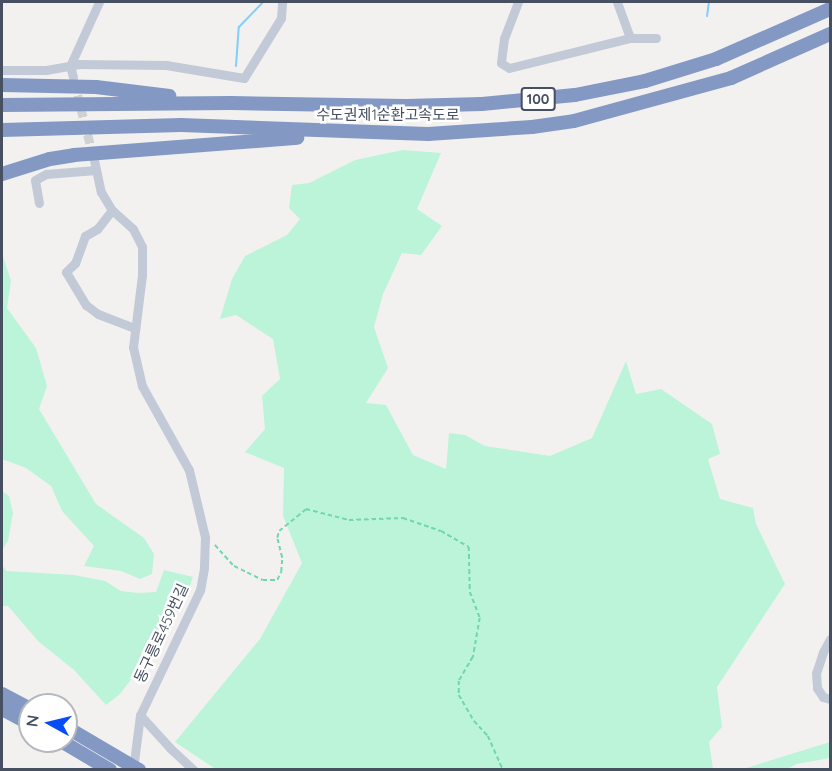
<!DOCTYPE html>
<html>
<head>
<meta charset="utf-8">
<style>
  body { margin:0 }
  #map { position:relative; width:832px; height:771px; overflow:hidden; background:#f3f1f0; font-family:Quicksand,"Noto Sans KR",sans-serif }
  div>[style] { position:absolute }
  [style*='--x'] { left:calc(var(--x)*1px); top:calc(var(--y)*1px); width:calc(var(--w)*1px); rotate:calc(var(--a)*1deg) }
  .green>* { inset:0; background:#bbf4d9 }
  .stream>* { height:2px; margin:-1px; padding:0 1px; transform-origin:1px; border-radius:1px; background:#84cdf6 }
  .minor-tunnel>* { height:9px; margin-top:-4.5px; transform-origin:0; background:repeating-linear-gradient(90deg,#d0d1d3 0 9px,transparent 0 13.5px) }
  .path>* { height:1.5px; margin-top:-0.75px; transform-origin:0; background:repeating-linear-gradient(90deg,#6fd6b2 0 4.5px,transparent 0 7.5px) }
  .minor>* { height:9px; margin:-4.5px; padding:0 4.5px; transform-origin:4.5px; border-radius:4.5px; background:#c3cad7 }
  .highway>* { height:14px; margin:-7px; padding:0 7px; transform-origin:7px; border-radius:7px; background:#8399c4 }
  span { translate:-50% -50%; white-space:nowrap; text-align:center; line-height:1.15; -webkit-text-stroke:5px #fff; paint-order:stroke }
  .shield-label span { padding:2px 4px; background:#fff; border:2px solid; border-radius:4px; -webkit-text-stroke-width:0 }
  .shield-label { font-size:14px; color:#465060; font-weight:700 }
  .street-label { font-size:15px; color:#465060 }
  .frame { position:absolute; inset:0; border:3px solid #465060; pointer-events:none }
  .north { position:absolute; left:18px; top:693px; width:60px; height:60px; box-sizing:border-box; background:#fff; border:2px solid #b5b9bf; border-radius:50%; rotate:278deg; font-size:16px; font-weight:700; line-height:24px; text-align:center; color:#465060 }
  .north::after { content:''; display:block; margin:auto; width:21px; height:27px; background:#064cf7; clip-path:polygon(50% 0,100% 100%,50% 72%,0 100%) }
</style>
</head>
<body>
<div id="map">
  <div class="green">
    <i style="clip-path:polygon(403px 150px,441px 153px,417px 209px,442px 226px,421px 255px,402px 253px,383px 294px,374px 327px,388px 368px,366px 403px,386px 405px,413px 455px,446px 469px,449px 433px,465px 435px,485px 446px,550px 456px,592px 438px,626px 361px,636px 394px,661px 389px,712px 424px,720px 454px,708px 459px,720px 499px,753px 508px,756px 524px,785px 584px,717px 687px,722px 727px,709px 742px,713px 769px,214px 768px,175px 742px,260px 639px,302px 563px,283px 516px,284px 468px,245px 452px,265px 429px,262px 396px,280px 379px,273px 339px,236px 315px,220px 319px,232px 279px,245px 256px,287px 235px,300px 219px,289px 208px,292px 185px,309px 183px,355px 160px)"></i>
    <i style="clip-path:polygon(2px 253px,11px 281px,7px 308px,36px 348px,47px 386px,39px 409px,96px 504px,144px 538px,154px 554px,152px 574px,140px 579px,121px 571px,84px 566px,94px 546px,62px 511px,51px 486px,26px 468px,2px 459px)"></i>
    <i style="clip-path:polygon(2px 491px,9px 496px,13px 513px,8px 541px,2px 550px)"></i>
    <i style="clip-path:polygon(2px 564px,6px 571px,74px 575px,105px 581px,121px 591px,138px 593px,156px 592px,164px 570px,193px 577px,184px 602px,155px 639px,133px 677px,120px 694px,106px 705px,74px 670px,38px 641px,8px 606px,2px 606px)"></i>
    <i style="clip-path:polygon(830px 742px,830px 758px,797px 764px,787px 769px,743px 769px)"></i>
  </div>
  <div class="stream">
    <i style="--x:707;--y:16;--w:14;--a:-82"></i>
    <i style="--x:236;--y:66;--w:39;--a:-86"></i>
    <i style="--x:239;--y:27;--w:35;--a:-46"></i>
  </div>
  <div class="minor-tunnel">
    <i style="--x:74;--y:82;--w:80;--a:75.4"></i>
  </div>
  <div class="path">
    <i style="--x:215;--y:545;--w:28;--a:48"></i>
    <i style="--x:234;--y:566;--w:32;--a:26"></i>
    <i style="--x:263;--y:580;--w:14;--a:0"></i>
    <i style="--x:277;--y:580;--w:9;--a:-63"></i>
    <i style="--x:281;--y:572;--w:14;--a:-86"></i>
    <i style="--x:282;--y:558;--w:21;--a:-104"></i>
    <i style="--x:277;--y:538;--w:7;--a:-74"></i>
    <i style="--x:279;--y:531;--w:35;--a:-39"></i>
    <i style="--x:306;--y:509;--w:44;--a:14.3"></i>
    <i style="--x:349;--y:520;--w:54;--a:-2.1"></i>
    <i style="--x:403;--y:518;--w:40;--a:18.9"></i>
    <i style="--x:441;--y:531;--w:32;--a:30"></i>
    <i style="--x:469;--y:547;--w:45;--a:88.7"></i>
    <i style="--x:470;--y:592;--w:28;--a:69"></i>
    <i style="--x:480;--y:618;--w:40;--a:100"></i>
    <i style="--x:473;--y:657;--w:28;--a:120"></i>
    <i style="--x:459;--y:681;--w:14;--a:90"></i>
    <i style="--x:459;--y:695;--w:30;--a:60"></i>
    <i style="--x:474;--y:721;--w:21;--a:47"></i>
    <i style="--x:488;--y:736;--w:37;--a:66"></i>
  </div>
  <div class="minor">
    <i style="--x:518;--y:2;--w:39;--a:111"></i>
    <i style="--x:504;--y:38;--w:25;--a:97"></i>
    <i style="--x:501;--y:63;--w:9;--a:32"></i>
    <i style="--x:509;--y:68;--w:125;--a:-13.9"></i>
    <i style="--x:630;--y:38;--w:26;--a:0"></i>
    <i style="--x:617;--y:2;--w:38;--a:70"></i>
    <i style="--x:2;--y:70;--w:44;--a:0"></i>
    <i style="--x:46;--y:70;--w:34;--a:-10"></i>
    <i style="--x:79;--y:64;--w:87;--a:0.7"></i>
    <i style="--x:166;--y:65;--w:79;--a:9.5"></i>
    <i style="--x:244;--y:78;--w:70;--a:-58.3"></i>
    <i style="--x:281;--y:18;--w:16;--a:-86"></i>
    <i style="--x:73;--y:77;--w:11;--a:-105"></i>
    <i style="--x:70;--y:66;--w:70;--a:-65.6"></i>
    <i style="--x:94;--y:160;--w:33;--a:78"></i>
    <i style="--x:101;--y:192;--w:21;--a:59"></i>
    <i style="--x:112;--y:210;--w:28;--a:42"></i>
    <i style="--x:133;--y:229;--w:20;--a:63"></i>
    <i style="--x:142;--y:247;--w:28;--a:90"></i>
    <i style="--x:142;--y:275;--w:73;--a:97.1"></i>
    <i style="--x:133;--y:347;--w:40;--a:77"></i>
    <i style="--x:142;--y:386;--w:96;--a:60.8"></i>
    <i style="--x:189;--y:470;--w:69;--a:76.6"></i>
    <i style="--x:205;--y:537;--w:31;--a:92"></i>
    <i style="--x:204;--y:568;--w:22;--a:100"></i>
    <i style="--x:200;--y:590;--w:139;--a:115.6"></i>
    <i style="--x:140;--y:715;--w:55;--a:97.3"></i>
    <i style="--x:39;--y:203;--w:23;--a:-100"></i>
    <i style="--x:35;--y:180;--w:13;--a:-29"></i>
    <i style="--x:46;--y:174;--w:50;--a:-4.6"></i>
    <i style="--x:112;--y:210;--w:24;--a:128"></i>
    <i style="--x:97;--y:229;--w:14;--a:150"></i>
    <i style="--x:85;--y:236;--w:29;--a:110"></i>
    <i style="--x:75;--y:263;--w:13;--a:135"></i>
    <i style="--x:66;--y:272;--w:39;--a:59"></i>
    <i style="--x:86;--y:305;--w:15;--a:37"></i>
    <i style="--x:98;--y:314;--w:40;--a:21"></i>
    <i style="--x:830;--y:639;--w:15;--a:118"></i>
    <i style="--x:823;--y:652;--w:22;--a:108"></i>
    <i style="--x:816;--y:673;--w:15;--a:86"></i>
    <i style="--x:817;--y:688;--w:11;--a:56"></i>
    <i style="--x:823;--y:697;--w:7;--a:16"></i>
    <i style="--x:140;--y:715;--w:45;--a:47.7"></i>
    <i style="--x:170;--y:748;--w:33;--a:43"></i>
  </div>
  <div class="highway">
    <i style="--x:2;--y:85;--w:94;--a:1.2"></i>
    <i style="--x:96;--y:87;--w:74;--a:7"></i>
    <i style="--x:2;--y:105;--w:229;--a:-0.5"></i>
    <i style="--x:231;--y:103;--w:175;--a:1"></i>
    <i style="--x:406;--y:106;--w:76;--a:-1.5"></i>
    <i style="--x:482;--y:104;--w:93;--a:-5.5"></i>
    <i style="--x:575;--y:95;--w:71;--a:-11.3"></i>
    <i style="--x:645;--y:81;--w:74;--a:-17.2"></i>
    <i style="--x:716;--y:59;--w:124;--a:-23.7"></i>
    <i style="--x:2;--y:130;--w:179;--a:-1.6"></i>
    <i style="--x:181;--y:125;--w:247;--a:2.1"></i>
    <i style="--x:428;--y:134;--w:104;--a:-3.9"></i>
    <i style="--x:532;--y:127;--w:42;--a:-8.1"></i>
    <i style="--x:574;--y:121;--w:163;--a:-15.3"></i>
    <i style="--x:731;--y:78;--w:108;--a:-24"></i>
    <i style="--x:2;--y:174;--w:50;--a:-17.4"></i>
    <i style="--x:50;--y:159;--w:24;--a:-9"></i>
    <i style="--x:74;--y:155;--w:224;--a:-4.4"></i>
    <i style="--x:2;--y:694;--w:32;--a:28"></i>
    <i style="--x:2;--y:709;--w:32;--a:28"></i>
    <i style="--x:66;--y:727;--w:85;--a:30.5"></i>
    <i style="--x:61;--y:741;--w:57;--a:30.6"></i>
  </div>
  <div class="shield-label">
    <span style="left:538px;top:99px">100</span>
  </div>
  <div class="street-label">
    <span style="left:388px;top:115px">수도권제1순환고속도로</span>
    <span style="left:161px;top:633px;rotate:-65deg">동구릉로459번길</span>
  </div>
  <div class="frame"></div>
  <div class="north">N</div>
</div>
</body>
</html>
